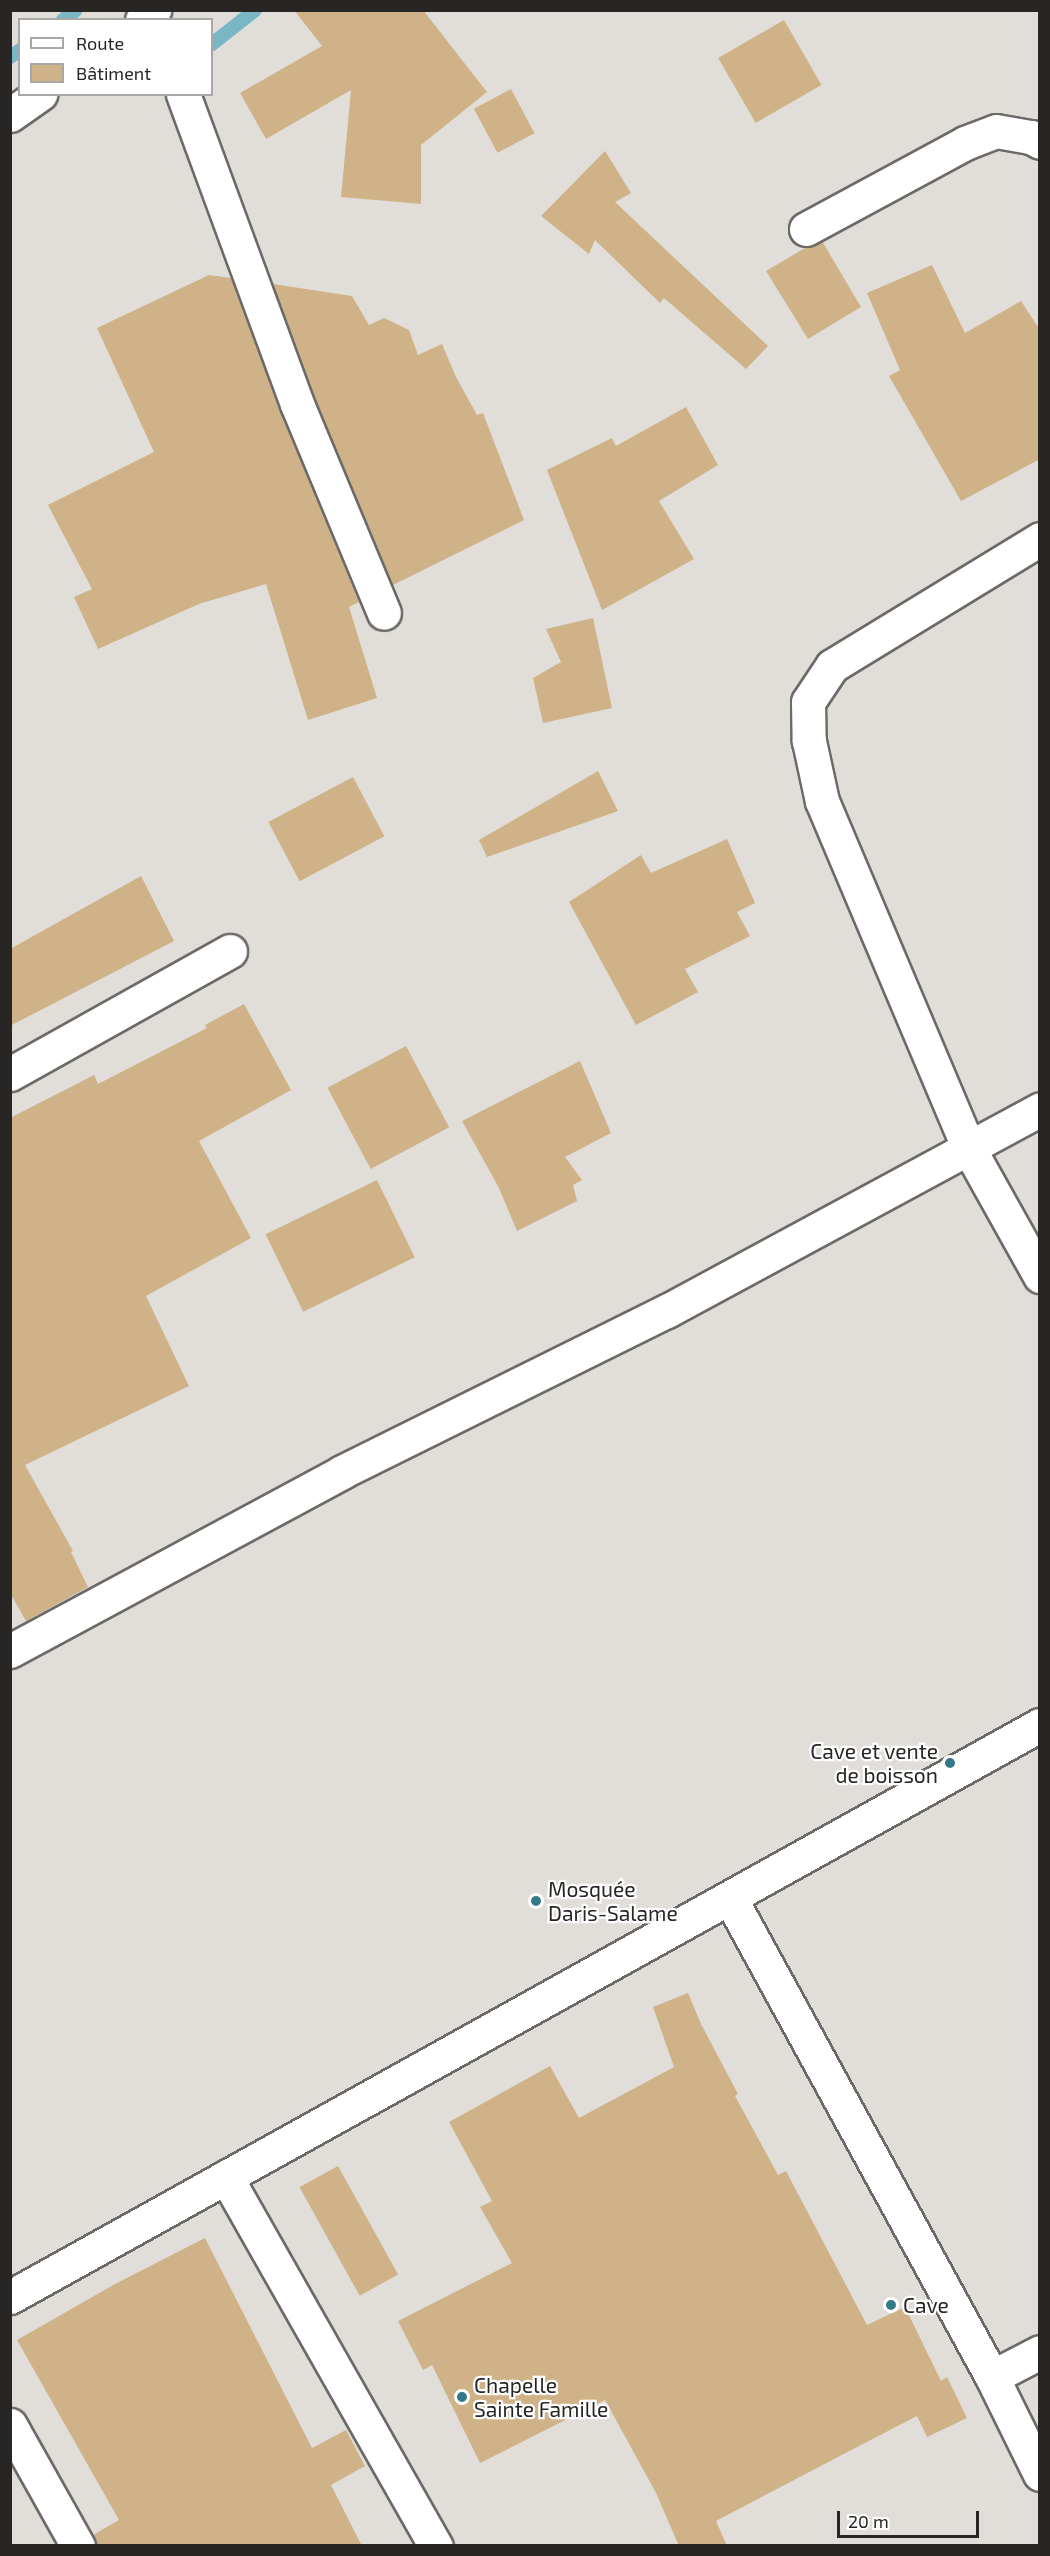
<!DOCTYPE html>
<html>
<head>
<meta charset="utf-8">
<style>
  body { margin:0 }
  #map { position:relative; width:1050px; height:2556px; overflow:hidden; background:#e1deda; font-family:"Exo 2",sans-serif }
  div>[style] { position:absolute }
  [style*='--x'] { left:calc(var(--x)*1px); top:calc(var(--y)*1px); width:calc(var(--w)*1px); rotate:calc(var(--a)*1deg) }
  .stream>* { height:14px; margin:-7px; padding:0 7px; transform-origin:7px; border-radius:7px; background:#7ab7c5 }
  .building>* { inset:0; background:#cfb288; transform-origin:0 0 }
  .roads { filter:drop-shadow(2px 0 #6c6a66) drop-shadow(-2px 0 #6c6a66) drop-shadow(0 2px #6c6a66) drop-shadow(0 -2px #6c6a66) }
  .street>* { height:33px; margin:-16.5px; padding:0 16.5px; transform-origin:16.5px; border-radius:16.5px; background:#fff }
  .secondary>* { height:33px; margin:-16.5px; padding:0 16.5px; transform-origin:16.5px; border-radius:16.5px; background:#fff }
  .dots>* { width:16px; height:16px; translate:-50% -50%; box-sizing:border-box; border:3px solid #fff; border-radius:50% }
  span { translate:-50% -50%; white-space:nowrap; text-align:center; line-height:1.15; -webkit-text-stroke:4.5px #fff; paint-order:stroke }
  .poi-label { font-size:21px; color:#272624 }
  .right { translate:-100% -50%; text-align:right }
  .left { translate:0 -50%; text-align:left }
  .frame { position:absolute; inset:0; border:12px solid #272624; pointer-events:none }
  .legend { position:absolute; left:18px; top:18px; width:195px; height:78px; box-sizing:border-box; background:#fff; border:2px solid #a9a8a7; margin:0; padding:8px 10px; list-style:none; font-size:18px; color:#272624 }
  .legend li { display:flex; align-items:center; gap:12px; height:30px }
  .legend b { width:30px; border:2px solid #a9a8a7 }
  .scale { position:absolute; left:837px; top:2511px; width:142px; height:27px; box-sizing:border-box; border:3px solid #272624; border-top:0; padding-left:8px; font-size:18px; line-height:21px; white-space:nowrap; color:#272624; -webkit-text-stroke:4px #fff; paint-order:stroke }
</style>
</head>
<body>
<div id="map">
  <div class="stream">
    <i style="--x:63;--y:20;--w:16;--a:-38"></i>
    <i style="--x:212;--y:44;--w:55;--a:-38.3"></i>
    <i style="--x:10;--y:57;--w:12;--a:-35"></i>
  </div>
  <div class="building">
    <i style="clip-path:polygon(294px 10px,423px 10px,487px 92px,421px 145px,421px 204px,341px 197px,351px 90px,266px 139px,240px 93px,322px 46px)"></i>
    <i style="left:784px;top:20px;width:75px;height:76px;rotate:60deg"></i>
    <i style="left:511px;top:89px;width:50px;height:42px;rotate:62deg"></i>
    <i style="clip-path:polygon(605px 151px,631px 193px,615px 202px,768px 346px,746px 369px,664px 298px,660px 303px,595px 240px,589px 254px,541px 216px)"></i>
    <i style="clip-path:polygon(822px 241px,861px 307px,808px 339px,766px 271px,805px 248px)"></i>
    <i style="clip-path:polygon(932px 265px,965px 333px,1021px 301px,1040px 330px,1040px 459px,961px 501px,889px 376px,900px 370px,867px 293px)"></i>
    <i style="clip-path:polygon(209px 275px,231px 278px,280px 411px,359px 602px,349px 607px,377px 698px,308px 720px,266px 584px,199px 604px,98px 649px,74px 597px,92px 589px,48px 505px,154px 452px,97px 328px)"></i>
    <i style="clip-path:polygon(273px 284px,352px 296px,369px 325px,384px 318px,409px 330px,418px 355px,442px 344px,456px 377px,477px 415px,483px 413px,524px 520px,393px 585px,314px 397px)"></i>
    <i style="clip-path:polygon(686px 407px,718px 465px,659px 501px,694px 559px,602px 610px,547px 470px,612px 438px,616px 446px)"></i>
    <i style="clip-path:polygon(593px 618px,612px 708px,543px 723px,533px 678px,561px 662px,546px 629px)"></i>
    <i style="clip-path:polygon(598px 771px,618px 811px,487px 857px,479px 840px)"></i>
    <i style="left:353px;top:777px;width:67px;height:96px;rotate:62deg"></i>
    <i style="clip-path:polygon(727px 839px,755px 903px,737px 912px,750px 936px,685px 969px,698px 992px,636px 1025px,569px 902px,641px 855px,651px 873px)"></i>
    <i style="clip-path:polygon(141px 876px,174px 941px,10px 1026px,10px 949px)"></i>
    <i style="clip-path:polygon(244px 1004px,291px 1090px,199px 1141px,251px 1238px,146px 1296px,189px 1386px,25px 1465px,73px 1551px,71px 1552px,88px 1587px,26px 1621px,10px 1593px,10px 1118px,94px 1075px,98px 1084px,207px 1028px,205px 1025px)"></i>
    <i style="left:406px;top:1046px;width:92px;height:89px;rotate:62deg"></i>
    <i style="clip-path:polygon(580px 1061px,611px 1133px,565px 1157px,582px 1180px,573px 1185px,577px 1201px,517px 1231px,499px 1188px,462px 1121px)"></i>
    <i style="left:377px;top:1180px;width:86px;height:124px;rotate:64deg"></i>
    <i style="clip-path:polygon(688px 1993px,701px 2024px,738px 2094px,735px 2096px,778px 2175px,786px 2171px,867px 2325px,905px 2307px,941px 2381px,947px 2377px,967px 2418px,927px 2437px,917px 2416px,836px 2458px,716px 2521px,727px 2546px,679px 2546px,656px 2493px,605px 2400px,480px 2463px,432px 2365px,423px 2370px,398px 2321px,512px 2263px,480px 2207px,492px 2201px,449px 2122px,550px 2066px,579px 2118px,674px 2067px,653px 2007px)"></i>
    <i style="left:338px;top:2166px;width:124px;height:44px;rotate:61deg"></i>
    <i style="clip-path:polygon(205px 2238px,312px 2448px,346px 2430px,365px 2466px,331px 2485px,362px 2546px,97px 2546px,93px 2535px,119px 2520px,17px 2340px,115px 2284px)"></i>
  </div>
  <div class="roads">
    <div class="street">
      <i style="--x:183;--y:94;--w:330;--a:69.8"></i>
      <i style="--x:297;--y:404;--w:226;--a:67.4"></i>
      <i style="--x:806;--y:229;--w:181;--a:-28.4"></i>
      <i style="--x:965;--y:143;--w:33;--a:-21"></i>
      <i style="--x:996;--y:131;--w:36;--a:10"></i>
      <i style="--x:1031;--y:137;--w:10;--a:29"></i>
      <i style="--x:1040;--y:539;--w:244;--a:148.6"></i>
      <i style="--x:832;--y:666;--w:43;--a:123.7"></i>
      <i style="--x:808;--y:702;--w:39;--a:89"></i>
      <i style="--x:809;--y:741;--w:61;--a:77.8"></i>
      <i style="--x:822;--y:801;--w:376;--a:67.1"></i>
      <i style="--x:968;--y:1147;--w:148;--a:60.8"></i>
      <i style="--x:10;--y:1074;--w:252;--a:-29.2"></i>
      <i style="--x:10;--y:1651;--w:377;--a:-28.3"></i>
      <i style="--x:342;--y:1472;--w:363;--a:-26.4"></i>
      <i style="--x:667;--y:1311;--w:424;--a:-28.4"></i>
      <i style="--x:730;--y:1898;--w:546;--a:61.32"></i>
      <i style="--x:992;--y:2377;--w:108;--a:63.7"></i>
      <i style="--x:226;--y:2177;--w:425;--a:60.4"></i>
      <i style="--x:10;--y:2297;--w:1178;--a:-29.05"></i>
      <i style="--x:992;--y:2377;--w:54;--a:-27.5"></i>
      <i style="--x:10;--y:2425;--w:139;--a:60.7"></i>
    </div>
    <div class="secondary">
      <i style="--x:142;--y:20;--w:16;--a:-40"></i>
      <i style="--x:10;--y:115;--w:37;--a:-35"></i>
    </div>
  </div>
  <div class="dots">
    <i style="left:950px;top:1763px;background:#347987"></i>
    <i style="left:536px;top:1901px;background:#347987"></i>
    <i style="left:891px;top:2305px;background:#347987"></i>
    <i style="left:462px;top:2397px;background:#347987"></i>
  </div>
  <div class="poi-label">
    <span class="right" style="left:938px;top:1763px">Cave et vente<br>de boisson</span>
    <span class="left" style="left:548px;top:1901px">Mosquée<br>Daris-Salame</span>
    <span class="left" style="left:903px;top:2305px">Cave</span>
    <span class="left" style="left:474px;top:2397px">Chapelle<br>Sainte Famille</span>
  </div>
  <div class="frame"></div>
  <ul class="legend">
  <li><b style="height:8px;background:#fff"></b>Route</li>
  <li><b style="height:16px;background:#cfb288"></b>Bâtiment</li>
  </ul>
  <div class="scale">20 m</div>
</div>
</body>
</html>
